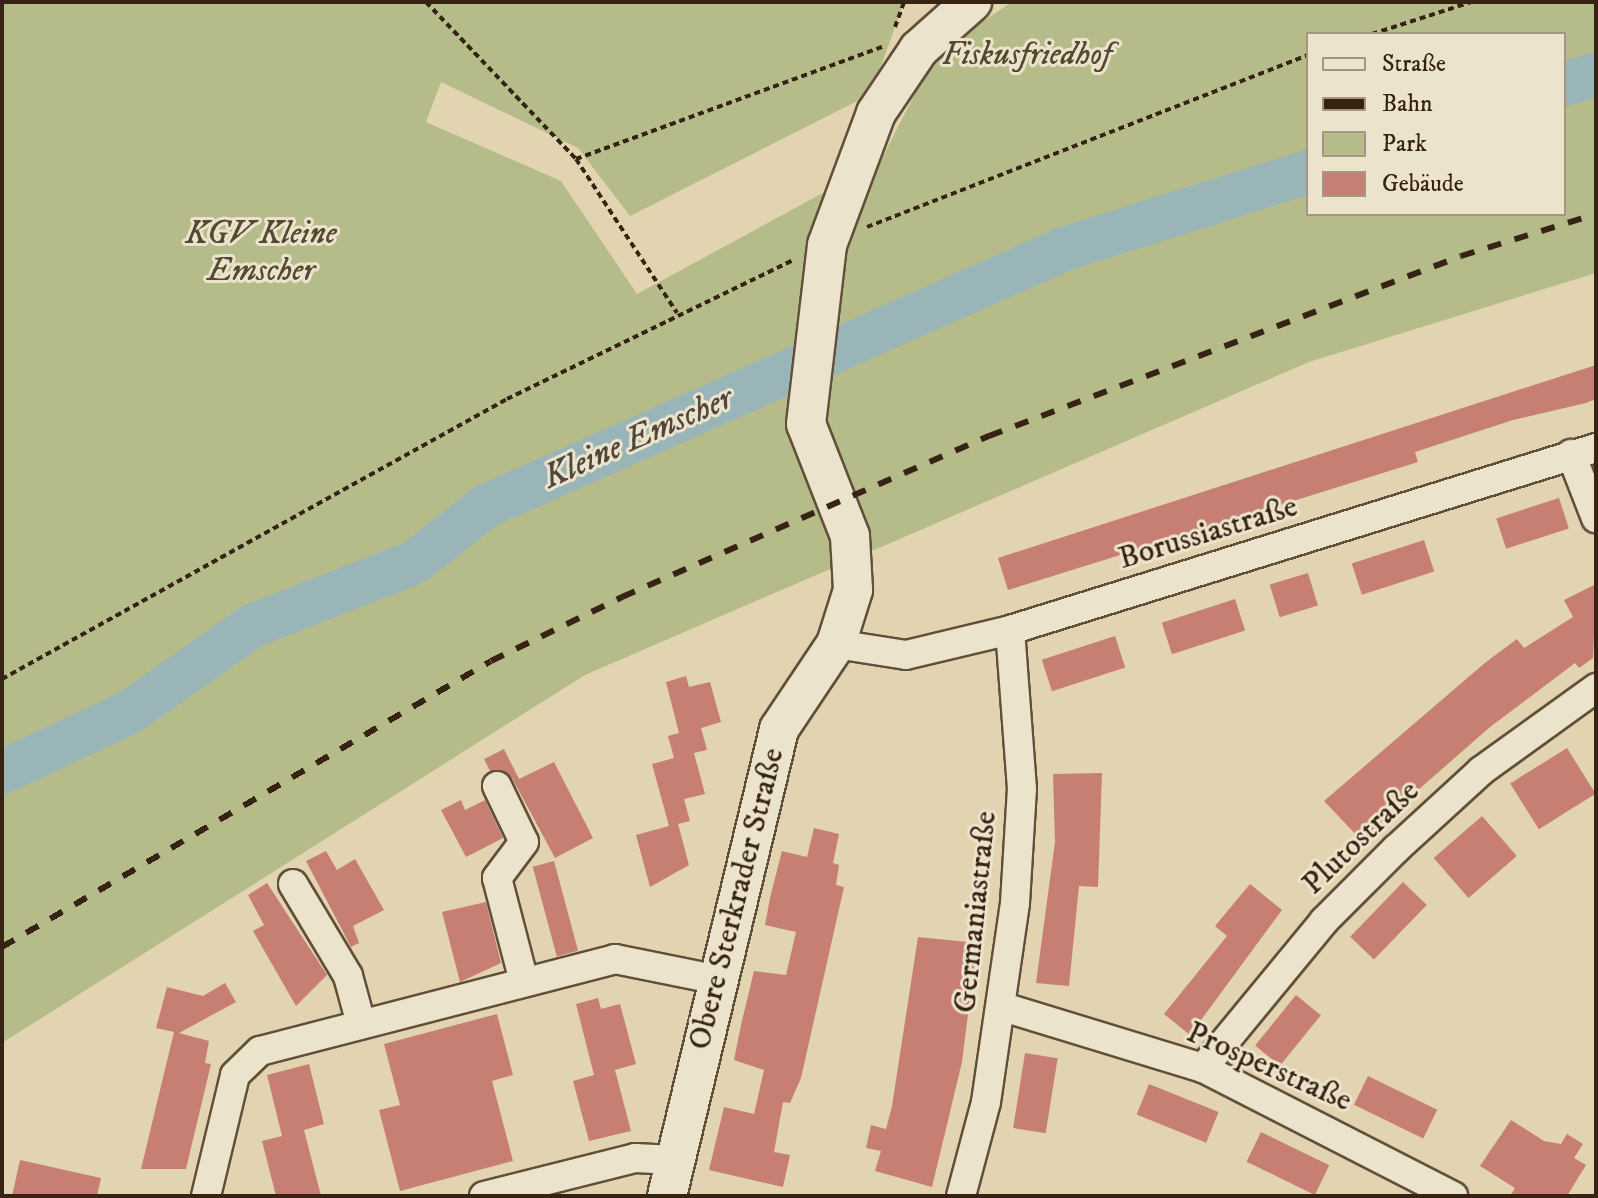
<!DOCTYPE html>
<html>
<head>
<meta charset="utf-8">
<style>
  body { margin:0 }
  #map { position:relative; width:1598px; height:1198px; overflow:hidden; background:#e2d4b1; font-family:"IM FELL DW Pica",serif }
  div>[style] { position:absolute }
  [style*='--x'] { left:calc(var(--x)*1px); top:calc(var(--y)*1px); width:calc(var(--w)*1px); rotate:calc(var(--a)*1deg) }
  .green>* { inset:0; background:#b5bc8a }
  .river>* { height:44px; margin:-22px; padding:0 22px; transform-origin:22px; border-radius:22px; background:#9ab5b8 }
  .building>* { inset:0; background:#c77f73; transform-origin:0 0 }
  .path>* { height:4px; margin-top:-2px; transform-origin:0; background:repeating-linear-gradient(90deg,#372313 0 6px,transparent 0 10px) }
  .roads { filter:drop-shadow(2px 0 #624f3a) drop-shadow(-2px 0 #624f3a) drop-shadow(0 2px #624f3a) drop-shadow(0 -2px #624f3a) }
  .street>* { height:28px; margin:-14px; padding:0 14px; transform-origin:14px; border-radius:14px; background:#ece3cc }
  .secondary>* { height:38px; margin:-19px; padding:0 19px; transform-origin:19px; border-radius:19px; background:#ece3cc }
  .rail>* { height:6px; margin-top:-3px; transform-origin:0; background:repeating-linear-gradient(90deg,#372313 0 14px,transparent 0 28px) }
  span { translate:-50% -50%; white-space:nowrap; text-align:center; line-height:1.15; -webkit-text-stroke:6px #ece3cc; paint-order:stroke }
  .park-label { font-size:32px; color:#564931; font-style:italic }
  .street-label { font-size:32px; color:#372313 }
  .water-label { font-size:34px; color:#50483c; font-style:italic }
  .frame { position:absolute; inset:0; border:4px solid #372313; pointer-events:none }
  .legend { position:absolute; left:1306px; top:32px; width:260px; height:184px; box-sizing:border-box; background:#ece3cc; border:2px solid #a49682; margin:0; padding:10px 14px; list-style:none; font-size:24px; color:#372313 }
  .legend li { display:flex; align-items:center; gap:16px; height:40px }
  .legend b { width:40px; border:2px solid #a49682 }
</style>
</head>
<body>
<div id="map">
  <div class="green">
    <i style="clip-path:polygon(evenodd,2px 2px,904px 2px,871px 94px,630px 216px,578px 148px,441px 82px,426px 122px,561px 181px,637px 294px,880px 162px,936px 53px,1012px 2px,1596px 2px,1596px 273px,1309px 362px,585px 675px,2px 1043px,2px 2px,1308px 34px,1564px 34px,1564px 214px,1308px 214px,1308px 34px)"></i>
  </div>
  <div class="river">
    <i style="--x:1564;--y:84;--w:34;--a:-17"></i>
    <i style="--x:2;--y:772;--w:141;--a:-25.1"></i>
    <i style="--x:130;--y:712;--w:149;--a:-35.2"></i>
    <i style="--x:252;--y:626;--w:175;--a:-21.4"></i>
    <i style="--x:415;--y:562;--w:90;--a:-38.3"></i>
    <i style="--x:486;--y:506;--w:633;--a:-23.97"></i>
    <i style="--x:1064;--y:249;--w:256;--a:-17.5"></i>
  </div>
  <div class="building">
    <i style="clip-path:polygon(1596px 365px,1596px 399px,1586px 403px,1513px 420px,1415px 452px,1418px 462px,1008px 590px,998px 558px)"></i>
    <i style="left:1559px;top:498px;width:32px;height:66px;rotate:72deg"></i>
    <i style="left:1424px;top:540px;width:33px;height:76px;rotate:72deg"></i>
    <i style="left:1308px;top:573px;width:34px;height:40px;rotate:73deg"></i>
    <i style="clip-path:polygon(1596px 584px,1593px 658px,1579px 668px,1575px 663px,1490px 727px,1361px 840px,1324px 801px,1486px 662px,1517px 639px,1524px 648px,1573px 617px,1564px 600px)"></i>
    <i style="left:1235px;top:599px;width:33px;height:77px;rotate:72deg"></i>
    <i style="left:1115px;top:636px;width:33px;height:77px;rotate:72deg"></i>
    <i style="clip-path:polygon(686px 676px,689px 687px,710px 682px,721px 722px,701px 728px,707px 750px,694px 753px,705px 794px,684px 799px,690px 821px,678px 824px,689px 865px,650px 887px,636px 835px,669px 826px,652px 764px,674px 758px,668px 736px,679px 733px,666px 682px)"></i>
    <i style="left:1567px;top:748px;width:54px;height:67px;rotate:58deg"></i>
    <i style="clip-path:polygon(504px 749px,519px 779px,554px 762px,593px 838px,555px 858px,512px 778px,490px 771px,484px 759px)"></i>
    <i style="clip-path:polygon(1102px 773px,1098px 887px,1079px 886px,1069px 986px,1036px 983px,1055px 842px,1053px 774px)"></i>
    <i style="clip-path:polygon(461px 800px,465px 810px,485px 800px,503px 838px,466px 857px,441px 810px)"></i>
    <i style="left:1482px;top:816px;width:53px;height:64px;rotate:49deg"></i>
    <i style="clip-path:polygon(814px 828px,839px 834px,833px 863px,839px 865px,836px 885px,844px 887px,801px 1078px,790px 1103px,783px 1102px,774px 1152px,790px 1155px,783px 1187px,709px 1170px,724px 1107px,754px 1114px,764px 1070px,734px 1060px,741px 1025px,754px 971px,786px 975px,796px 932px,765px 925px,770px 898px,782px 851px,807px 857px)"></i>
    <i style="clip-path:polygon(326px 851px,337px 870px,355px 859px,384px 910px,353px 926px,359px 943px,351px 947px,306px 861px)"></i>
    <i style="left:554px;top:861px;width:93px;height:22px;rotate:75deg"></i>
    <i style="left:1403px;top:882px;width:33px;height:76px;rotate:44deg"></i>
    <i style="clip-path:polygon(267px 883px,327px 975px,296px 1006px,253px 931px,264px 925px,248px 895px)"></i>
    <i style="clip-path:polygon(1250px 884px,1282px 910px,1190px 1035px,1164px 1014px,1227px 936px,1215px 926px)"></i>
    <i style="clip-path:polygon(486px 902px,501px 963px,460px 982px,442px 912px)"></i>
    <i style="clip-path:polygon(918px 937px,977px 943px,962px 1062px,932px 1187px,875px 1171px,881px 1151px,866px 1148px,871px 1125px,886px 1129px,892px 1106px)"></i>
    <i style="clip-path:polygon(225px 983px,236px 1002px,179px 1033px,209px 1041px,205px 1063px,211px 1064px,186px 1169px,141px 1169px,174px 1032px,156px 1028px,167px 987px,203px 996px)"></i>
    <i style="left:1296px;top:995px;width:32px;height:65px;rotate:39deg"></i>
    <i style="clip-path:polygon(598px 998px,601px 1009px,620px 1004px,636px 1064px,615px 1070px,631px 1131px,589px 1141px,573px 1081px,594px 1075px,576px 1004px)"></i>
    <i style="clip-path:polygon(497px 1014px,513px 1075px,492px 1081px,513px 1161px,400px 1191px,379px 1110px,400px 1105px,384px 1044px)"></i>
    <i style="left:1025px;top:1053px;width:33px;height:76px;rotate:9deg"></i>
    <i style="clip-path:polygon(309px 1064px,324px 1124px,304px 1130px,321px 1196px,276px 1196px,262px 1141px,282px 1136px,267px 1075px)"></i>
    <i style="left:1368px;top:1076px;width:77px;height:32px;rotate:26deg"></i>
    <i style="left:1149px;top:1084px;width:75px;height:33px;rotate:22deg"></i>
    <i style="clip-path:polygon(1511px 1120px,1544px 1141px,1561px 1144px,1567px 1134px,1583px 1144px,1574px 1158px,1586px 1165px,1567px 1196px,1510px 1196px,1515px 1188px,1480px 1166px)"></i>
    <i style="left:1261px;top:1132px;width:76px;height:33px;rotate:26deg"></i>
    <i style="clip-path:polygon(20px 1160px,101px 1178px,97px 1196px,12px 1196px)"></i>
  </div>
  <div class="path">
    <i style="--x:426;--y:2;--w:217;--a:46.3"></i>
    <i style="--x:576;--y:159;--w:184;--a:56.7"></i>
    <i style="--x:895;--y:27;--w:27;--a:-70"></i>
    <i style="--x:1372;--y:34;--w:104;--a:-17.9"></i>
    <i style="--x:576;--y:159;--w:326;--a:-20.1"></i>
    <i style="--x:867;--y:227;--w:473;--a:-21.3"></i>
    <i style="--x:2;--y:679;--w:577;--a:-29.01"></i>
    <i style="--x:507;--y:399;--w:318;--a:-25.9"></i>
  </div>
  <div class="roads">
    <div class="street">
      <i style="--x:1571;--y:454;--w:69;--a:68.7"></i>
      <i style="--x:836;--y:644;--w:71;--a:8.9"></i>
      <i style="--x:906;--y:655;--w:107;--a:-13.5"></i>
      <i style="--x:1010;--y:630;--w:614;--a:-17.25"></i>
      <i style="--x:497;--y:786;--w:62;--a:64.3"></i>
      <i style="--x:524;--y:842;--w:45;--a:126.9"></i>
      <i style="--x:497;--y:878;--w:107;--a:75.4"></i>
      <i style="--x:293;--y:884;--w:107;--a:59.1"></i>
      <i style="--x:348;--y:976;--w:50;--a:74.8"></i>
      <i style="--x:1003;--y:1007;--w:209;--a:17"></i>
      <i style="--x:1203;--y:1068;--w:281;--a:27.1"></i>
      <i style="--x:1203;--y:1068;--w:190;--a:-50.5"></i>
      <i style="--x:1324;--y:921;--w:102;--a:-45"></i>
      <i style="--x:1396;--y:849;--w:115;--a:-42.5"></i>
      <i style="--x:1481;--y:771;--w:142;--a:-35.8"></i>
      <i style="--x:206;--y:1196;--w:124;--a:-76.5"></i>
      <i style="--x:235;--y:1075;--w:35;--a:-44"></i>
      <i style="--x:260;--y:1051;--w:367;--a:-14.5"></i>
      <i style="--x:615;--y:959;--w:101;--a:11.4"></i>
      <i style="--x:484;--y:1196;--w:156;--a:-14.1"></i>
      <i style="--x:635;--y:1158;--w:40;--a:2.9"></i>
      <i style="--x:961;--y:1196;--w:97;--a:-75.1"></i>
      <i style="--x:986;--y:1102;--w:201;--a:-81.7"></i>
      <i style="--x:1015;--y:903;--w:114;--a:-86.5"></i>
      <i style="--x:1022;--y:789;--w:159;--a:-94.3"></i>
    </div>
    <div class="secondary">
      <i style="--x:667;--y:1196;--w:480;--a:-76.5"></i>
      <i style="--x:779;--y:729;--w:102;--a:-56.2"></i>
      <i style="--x:836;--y:644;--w:57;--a:-72.5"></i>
      <i style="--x:853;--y:590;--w:54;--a:-93.2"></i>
      <i style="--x:850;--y:536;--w:120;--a:-111.4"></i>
      <i style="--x:806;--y:424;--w:180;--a:-83.3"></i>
      <i style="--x:827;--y:245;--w:141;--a:-69.6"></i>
      <i style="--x:876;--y:113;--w:77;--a:-56.1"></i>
      <i style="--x:919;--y:49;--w:71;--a:-41.6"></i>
    </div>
  </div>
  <div class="rail">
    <i style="--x:2;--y:947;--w:566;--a:-30.32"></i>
    <i style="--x:491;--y:661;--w:146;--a:-26"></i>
    <i style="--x:622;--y:597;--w:401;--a:-23.7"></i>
    <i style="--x:989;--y:436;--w:505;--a:-20.87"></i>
    <i style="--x:1461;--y:256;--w:141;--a:-17.3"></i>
  </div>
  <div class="park-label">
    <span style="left:1027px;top:55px">Fiskusfriedhof</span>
    <span style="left:261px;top:253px">KGV Kleine<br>Emscher</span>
  </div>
  <div class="street-label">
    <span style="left:1208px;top:533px;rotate:-17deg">Borussiastraße</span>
    <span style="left:1361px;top:838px;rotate:-44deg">Plutostraße</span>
    <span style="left:737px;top:899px;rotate:-76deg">Obere Sterkrader Straße</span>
    <span style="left:976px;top:912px;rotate:-84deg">Germaniastraße</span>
    <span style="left:1269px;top:1067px;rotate:24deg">Prosperstraße</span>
  </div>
  <div class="water-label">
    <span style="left:638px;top:438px;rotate:-24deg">Kleine Emscher</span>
  </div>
  <div class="frame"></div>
  <ul class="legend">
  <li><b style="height:10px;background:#ece3cc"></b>Straße</li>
  <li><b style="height:10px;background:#372313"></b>Bahn</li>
  <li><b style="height:22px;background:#b5bc8a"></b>Park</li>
  <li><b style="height:22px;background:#c77f73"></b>Gebäude</li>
  </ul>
</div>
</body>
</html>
